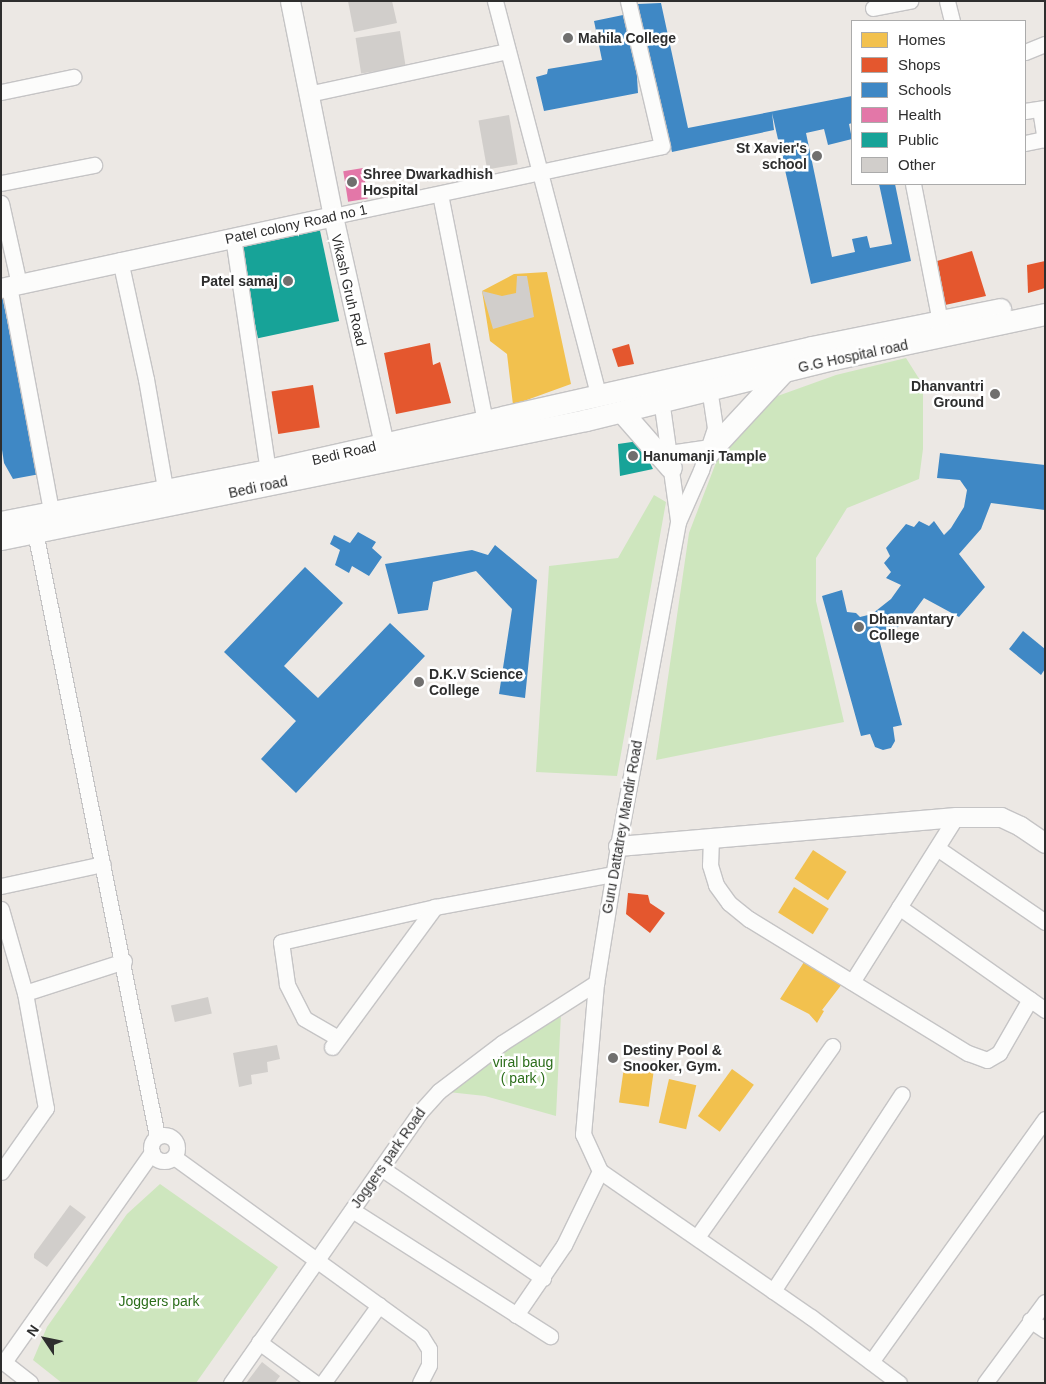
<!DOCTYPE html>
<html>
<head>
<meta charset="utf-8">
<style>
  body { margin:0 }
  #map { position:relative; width:1046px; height:1384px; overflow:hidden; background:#ece8e4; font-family:Arial,sans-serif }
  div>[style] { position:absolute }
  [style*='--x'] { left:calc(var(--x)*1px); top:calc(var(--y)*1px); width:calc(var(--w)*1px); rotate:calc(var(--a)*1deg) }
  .green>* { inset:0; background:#cee6be }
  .homes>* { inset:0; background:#f2c14e; transform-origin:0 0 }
  .shops>* { inset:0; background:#e4572e; transform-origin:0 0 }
  .schools>* { inset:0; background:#3f88c5 }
  .health>* { inset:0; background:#e377a8; transform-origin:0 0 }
  .public>* { inset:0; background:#17a398; transform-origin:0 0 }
  .building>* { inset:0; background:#d1cecb; transform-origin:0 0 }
  .roads { filter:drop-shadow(1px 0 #c5c4c5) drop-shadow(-1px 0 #c5c4c5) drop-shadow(0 1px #c5c4c5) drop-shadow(0 -1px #c5c4c5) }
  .minor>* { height:15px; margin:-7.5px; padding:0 7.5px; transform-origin:7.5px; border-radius:7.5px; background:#fcfcfb }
  .minor>.ring { margin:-7.5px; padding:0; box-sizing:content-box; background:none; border:15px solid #fcfcfb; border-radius:50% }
  .tertiary>* { height:19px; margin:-9.5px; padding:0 9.5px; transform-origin:9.5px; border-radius:9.5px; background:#fcfcfb }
  .secondary>* { height:21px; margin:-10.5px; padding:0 10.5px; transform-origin:10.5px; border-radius:10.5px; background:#fcfcfb }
  .dots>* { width:14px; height:14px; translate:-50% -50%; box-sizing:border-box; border:2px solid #fff; border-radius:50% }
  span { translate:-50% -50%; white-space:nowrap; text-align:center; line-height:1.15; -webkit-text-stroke:5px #fff; paint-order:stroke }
  .poi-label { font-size:14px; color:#2e2e2e; font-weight:700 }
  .left { translate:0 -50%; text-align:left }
  .right { translate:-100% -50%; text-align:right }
  .street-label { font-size:14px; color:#2e2e2e }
  .park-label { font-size:14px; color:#2c6e1b }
  .frame { position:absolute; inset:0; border:2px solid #2e2e2e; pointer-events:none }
  .legend { position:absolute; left:851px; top:20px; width:175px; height:165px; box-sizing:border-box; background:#fff; border:1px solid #ababab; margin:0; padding:6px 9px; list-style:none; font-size:15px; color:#2e2e2e }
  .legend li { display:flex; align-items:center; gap:10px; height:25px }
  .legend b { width:25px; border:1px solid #ababab }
  .north { position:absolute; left:20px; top:1314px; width:50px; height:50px; -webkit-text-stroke:4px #fff; paint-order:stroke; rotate:304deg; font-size:14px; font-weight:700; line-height:20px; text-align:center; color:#2e2e2e }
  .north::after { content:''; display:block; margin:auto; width:18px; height:22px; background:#2e2e2e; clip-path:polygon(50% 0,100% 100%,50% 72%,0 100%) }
</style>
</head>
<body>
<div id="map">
  <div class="green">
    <i style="clip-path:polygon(906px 358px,923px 385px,923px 449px,919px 479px,847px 508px,816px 558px,816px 601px,844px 722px,656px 760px,689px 533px,717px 460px,772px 398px,836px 375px)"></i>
    <i style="clip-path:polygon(654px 495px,666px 502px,617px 776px,536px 772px,549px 566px,618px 558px)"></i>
    <i style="clip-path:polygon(561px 1014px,556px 1116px,485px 1096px,439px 1091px)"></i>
    <i style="clip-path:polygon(160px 1184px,278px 1267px,196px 1383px,62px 1383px,33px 1360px,47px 1327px,127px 1214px)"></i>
  </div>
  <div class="homes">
    <i style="clip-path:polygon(547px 272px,571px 384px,513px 405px,507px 354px,490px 341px,482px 291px,514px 274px)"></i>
    <i style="left:813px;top:850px;width:40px;height:34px;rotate:33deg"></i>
    <i style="left:794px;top:887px;width:41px;height:30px;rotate:32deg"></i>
    <i style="clip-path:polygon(806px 959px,842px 984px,822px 1010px,824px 1011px,817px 1023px,809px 1014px,780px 999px)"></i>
    <i style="left:625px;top:1060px;width:30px;height:43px;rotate:8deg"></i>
    <i style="left:732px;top:1069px;width:27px;height:58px;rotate:36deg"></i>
    <i style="left:669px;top:1079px;width:28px;height:45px;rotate:13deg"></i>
  </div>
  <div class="shops">
    <i style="clip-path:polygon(972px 251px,986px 296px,945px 305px,937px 261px)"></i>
    <i style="clip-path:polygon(1045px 261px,1045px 288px,1028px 293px,1027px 265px)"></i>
    <i style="clip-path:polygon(430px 343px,433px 365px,440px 362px,451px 403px,396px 414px,384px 353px)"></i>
    <i style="clip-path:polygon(629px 344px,634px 364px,618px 367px,612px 349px)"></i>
    <i style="left:313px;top:385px;width:43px;height:42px;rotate:81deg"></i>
    <i style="clip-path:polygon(628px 893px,648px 895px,650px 903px,665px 913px,650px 933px,626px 914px)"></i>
  </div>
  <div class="schools">
    <i style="clip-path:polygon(661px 3px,688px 128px,852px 96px,852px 123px,849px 124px,852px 139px,828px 145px,824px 129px,806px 133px,832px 257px,855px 252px,852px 239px,867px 236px,870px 248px,892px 244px,879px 184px,895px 184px,911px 261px,811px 284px,772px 113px,774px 130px,672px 152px,637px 4px)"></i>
    <i style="clip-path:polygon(623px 15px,636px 61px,638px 93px,544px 111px,536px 77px,547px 74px,548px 69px,602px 60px,594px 21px)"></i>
    <i style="clip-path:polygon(2px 296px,40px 474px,13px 479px,4px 463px,1px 443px)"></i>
    <i style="clip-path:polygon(940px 453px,1045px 465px,1045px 510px,991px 503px,981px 529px,959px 554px,985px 587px,959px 617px,924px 598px,907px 621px,879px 639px,902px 725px,893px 727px,895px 741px,891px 748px,883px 750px,875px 747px,870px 734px,861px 736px,822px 596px,842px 590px,847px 612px,856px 613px,860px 617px,872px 614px,891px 599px,901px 585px,886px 578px,891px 572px,884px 563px,890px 556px,886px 548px,906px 524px,914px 527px,919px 521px,929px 526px,934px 521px,944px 535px,951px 528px,964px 507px,967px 490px,960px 480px,937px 478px)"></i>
    <i style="clip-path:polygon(358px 532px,376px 542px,372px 548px,382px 557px,369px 576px,352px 566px,349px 573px,335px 565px,340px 550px,330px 544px,334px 535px,350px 543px)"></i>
    <i style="clip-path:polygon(495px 545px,537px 580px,525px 698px,499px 694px,512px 609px,476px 571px,433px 582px,428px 610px,398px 614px,385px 564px,472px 550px,488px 555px)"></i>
    <i style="clip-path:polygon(305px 567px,343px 603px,284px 666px,318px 698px,390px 623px,425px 656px,296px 793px,261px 759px,296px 721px,224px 652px)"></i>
    <i style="clip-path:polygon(1023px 631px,1045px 649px,1045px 669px,1041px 675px,1009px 649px)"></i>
  </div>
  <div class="health">
    <i style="left:363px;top:168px;width:31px;height:20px;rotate:81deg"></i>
  </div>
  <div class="public">
    <i style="left:319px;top:226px;width:97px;height:83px;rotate:78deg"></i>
    <i style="clip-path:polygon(639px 441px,653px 469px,620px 476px,618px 444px)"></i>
  </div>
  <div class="building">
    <i style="clip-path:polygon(348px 1px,392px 1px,397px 23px,354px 32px)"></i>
    <i style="left:400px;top:31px;width:36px;height:45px;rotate:81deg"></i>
    <i style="left:509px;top:115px;width:50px;height:31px;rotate:80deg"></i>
    <i style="clip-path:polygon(517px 276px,527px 276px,534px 317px,493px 329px,482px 291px,502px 296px,516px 293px)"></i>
    <i style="left:208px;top:997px;width:17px;height:38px;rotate:77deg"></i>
    <i style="clip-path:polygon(277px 1045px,280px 1059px,267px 1062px,268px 1072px,251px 1075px,252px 1084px,239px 1087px,233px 1053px)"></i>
    <i style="clip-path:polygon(70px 1205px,86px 1217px,47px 1267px,34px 1258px,34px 1254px)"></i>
    <i style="clip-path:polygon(262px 1362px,280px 1376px,275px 1383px,246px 1383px)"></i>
  </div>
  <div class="roads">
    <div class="minor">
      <i style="--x:495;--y:1;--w:410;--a:75.3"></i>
      <i style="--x:947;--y:1;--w:21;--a:76"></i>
      <i style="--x:873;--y:8;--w:38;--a:-11"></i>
      <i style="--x:1025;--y:52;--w:22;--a:-22"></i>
      <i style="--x:1;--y:92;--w:74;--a:-11.8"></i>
      <i style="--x:308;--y:94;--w:204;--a:-12.2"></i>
      <i style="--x:1040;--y:109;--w:31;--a:81"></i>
      <i style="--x:1025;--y:111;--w:20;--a:-9"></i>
      <i style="--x:1025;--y:143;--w:19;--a:-12"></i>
      <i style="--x:1;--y:183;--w:95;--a:-11"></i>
      <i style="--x:913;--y:184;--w:140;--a:78.9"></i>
      <i style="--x:440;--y:194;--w:231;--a:78.8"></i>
      <i style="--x:1;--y:203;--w:83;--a:77.5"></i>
      <i style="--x:333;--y:216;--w:336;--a:-12"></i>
      <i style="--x:662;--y:146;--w:149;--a:-103.2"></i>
      <i style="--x:233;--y:237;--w:236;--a:81.5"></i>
      <i style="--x:120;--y:260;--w:122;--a:77.7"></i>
      <i style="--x:146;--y:379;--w:111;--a:80.1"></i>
      <i style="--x:9;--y:286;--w:229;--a:79.4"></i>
      <i style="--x:708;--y:381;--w:48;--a:81.5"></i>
      <i style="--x:715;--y:428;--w:44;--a:108.4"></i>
      <i style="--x:701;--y:470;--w:57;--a:113.9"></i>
      <i style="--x:678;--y:522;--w:330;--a:100.5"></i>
      <i style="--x:618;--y:846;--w:139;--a:99.1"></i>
      <i style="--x:596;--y:983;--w:152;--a:94.9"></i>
      <i style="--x:583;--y:1134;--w:41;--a:65.3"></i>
      <i style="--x:600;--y:1171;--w:257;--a:34.7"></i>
      <i style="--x:811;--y:1317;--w:110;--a:36.9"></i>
      <i style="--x:660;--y:392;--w:129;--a:82"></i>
      <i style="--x:669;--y:453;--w:40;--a:-8.5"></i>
      <i style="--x:33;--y:522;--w:626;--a:78.58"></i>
      <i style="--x:711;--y:838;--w:27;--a:92"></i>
      <i style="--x:710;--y:865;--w:21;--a:73"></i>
      <i style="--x:716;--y:885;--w:22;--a:54"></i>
      <i style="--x:729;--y:903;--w:26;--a:39"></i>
      <i style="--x:749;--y:919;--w:257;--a:31.5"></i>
      <i style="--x:968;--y:1053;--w:20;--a:20"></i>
      <i style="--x:987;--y:1060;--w:14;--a:-30"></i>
      <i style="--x:999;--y:1053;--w:62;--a:-60.1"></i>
      <i style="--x:937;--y:848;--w:131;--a:34.4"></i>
      <i style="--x:1;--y:886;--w:104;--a:-12.2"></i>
      <i style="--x:899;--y:907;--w:179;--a:35.2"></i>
      <i style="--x:1;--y:909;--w:87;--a:74.1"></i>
      <i style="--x:25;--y:993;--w:117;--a:79.7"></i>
      <i style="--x:46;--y:1108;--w:78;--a:125.1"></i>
      <i style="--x:852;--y:982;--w:195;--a:-57.8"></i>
      <i style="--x:25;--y:993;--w:104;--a:-17.9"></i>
      <i style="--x:338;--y:1038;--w:39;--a:-150"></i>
      <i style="--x:304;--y:1018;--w:38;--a:-117"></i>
      <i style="--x:287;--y:984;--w:42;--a:-98.1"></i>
      <i style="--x:281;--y:942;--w:158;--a:-12.8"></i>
      <i style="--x:435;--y:907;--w:181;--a:-10.5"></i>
      <i style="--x:332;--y:1047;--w:174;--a:-53.7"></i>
      <i class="ring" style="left:151px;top:1135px;width:11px;height:11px"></i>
      <i style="--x:174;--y:1157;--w:305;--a:35.9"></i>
      <i style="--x:421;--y:1336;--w:15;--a:58"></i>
      <i style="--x:429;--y:1349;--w:16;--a:90"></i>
      <i style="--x:429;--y:1365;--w:20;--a:117"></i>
      <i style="--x:381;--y:1168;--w:196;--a:34.2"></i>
      <i style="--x:352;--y:1210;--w:235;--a:32.5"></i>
      <i style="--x:697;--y:1237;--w:234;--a:-54.7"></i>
      <i style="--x:773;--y:1291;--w:235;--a:-56.8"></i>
      <i style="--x:516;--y:1315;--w:85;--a:-55.6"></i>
      <i style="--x:564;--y:1245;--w:82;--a:-64.1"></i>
      <i style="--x:1030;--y:1320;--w:18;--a:34"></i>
      <i style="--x:259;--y:1342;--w:69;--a:36.2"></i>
      <i style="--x:1;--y:1360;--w:37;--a:38"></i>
      <i style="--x:4;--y:1362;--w:257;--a:-54.8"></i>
      <i style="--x:871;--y:1362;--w:299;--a:-54.4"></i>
      <i style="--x:231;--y:1383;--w:330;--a:-55.1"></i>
      <i style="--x:420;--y:1112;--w:28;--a:-48"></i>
      <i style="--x:439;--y:1091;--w:79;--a:-37.3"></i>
      <i style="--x:502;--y:1043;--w:112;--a:-32.6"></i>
      <i style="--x:323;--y:1383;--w:96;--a:-54.3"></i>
      <i style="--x:985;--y:1383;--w:101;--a:-53.5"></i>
    </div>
    <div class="tertiary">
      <i style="--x:290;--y:1;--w:219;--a:78.7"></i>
      <i style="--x:333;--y:216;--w:247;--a:77.4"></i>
      <i style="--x:1;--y:288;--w:340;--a:-12.2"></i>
      <i style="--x:618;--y:846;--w:339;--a:-4.9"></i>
      <i style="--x:956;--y:817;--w:45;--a:0"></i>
      <i style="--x:1001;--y:817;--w:21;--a:25"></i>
      <i style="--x:1020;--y:826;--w:30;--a:34"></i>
    </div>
    <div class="secondary">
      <i style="--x:622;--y:412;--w:74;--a:48.8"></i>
      <i style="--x:707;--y:454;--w:113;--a:-47.1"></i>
      <i style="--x:1;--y:522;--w:272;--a:-11"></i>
      <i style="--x:268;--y:470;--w:558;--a:-12.74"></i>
      <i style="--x:812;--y:347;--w:192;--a:-11.4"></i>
      <i style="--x:1;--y:539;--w:597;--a:-11.5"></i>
      <i style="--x:586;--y:420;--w:254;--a:-13.9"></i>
      <i style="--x:833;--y:359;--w:217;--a:-12"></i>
    </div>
  </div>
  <div class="dots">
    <i style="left:568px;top:38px;background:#706f6e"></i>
    <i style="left:817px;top:156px;background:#706f6e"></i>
    <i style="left:352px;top:182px;background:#706f6e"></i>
    <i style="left:288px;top:281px;background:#706f6e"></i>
    <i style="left:995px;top:394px;background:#706f6e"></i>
    <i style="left:633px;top:456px;background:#706f6e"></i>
    <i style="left:859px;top:627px;background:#706f6e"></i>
    <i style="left:419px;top:682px;background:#706f6e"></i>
    <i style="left:613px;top:1058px;background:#706f6e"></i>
  </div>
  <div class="poi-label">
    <span class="left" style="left:578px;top:38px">Mahila College</span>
    <span class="right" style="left:807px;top:156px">St Xavier's<br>school</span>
    <span class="left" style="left:363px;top:182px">Shree Dwarkadhish<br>Hospital</span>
    <span class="right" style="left:278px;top:281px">Patel samaj</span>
    <span class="right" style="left:984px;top:394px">Dhanvantri<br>Ground</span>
    <span class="left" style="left:643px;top:456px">Hanumanji Tample</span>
    <span class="left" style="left:869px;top:627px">Dhanvantary<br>College</span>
    <span class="left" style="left:429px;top:682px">D.K.V Science<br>College</span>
    <span class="left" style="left:623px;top:1058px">Destiny Pool &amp;<br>Snooker, Gym.</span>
  </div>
  <div class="street-label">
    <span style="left:296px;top:224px;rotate:-12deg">Patel colony Road no 1</span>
    <span style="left:349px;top:290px;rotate:77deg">Vikash Gruh Road</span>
    <span style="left:853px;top:356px;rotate:-12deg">G.G Hospital road</span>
    <span style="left:344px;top:453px;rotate:-13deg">Bedi Road</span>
    <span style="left:258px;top:487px;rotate:-12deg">Bedi road</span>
    <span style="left:622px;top:827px;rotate:-80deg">Guru Dattatrey Mandir Road</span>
    <span style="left:388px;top:1158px;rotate:-55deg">Joggers park Road</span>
  </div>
  <div class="park-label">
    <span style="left:523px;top:1070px">viral baug<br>( park )</span>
    <span style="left:159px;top:1301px">Joggers park</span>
  </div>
  <div class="frame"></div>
  <ul class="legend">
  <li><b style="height:14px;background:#f2c14e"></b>Homes</li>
  <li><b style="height:14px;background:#e4572e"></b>Shops</li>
  <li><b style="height:14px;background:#3f88c5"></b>Schools</li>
  <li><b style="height:14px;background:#e377a8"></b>Health</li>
  <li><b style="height:14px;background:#17a398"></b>Public</li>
  <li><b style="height:14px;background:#d1cecb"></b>Other</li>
  </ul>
  <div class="north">N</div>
</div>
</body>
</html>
